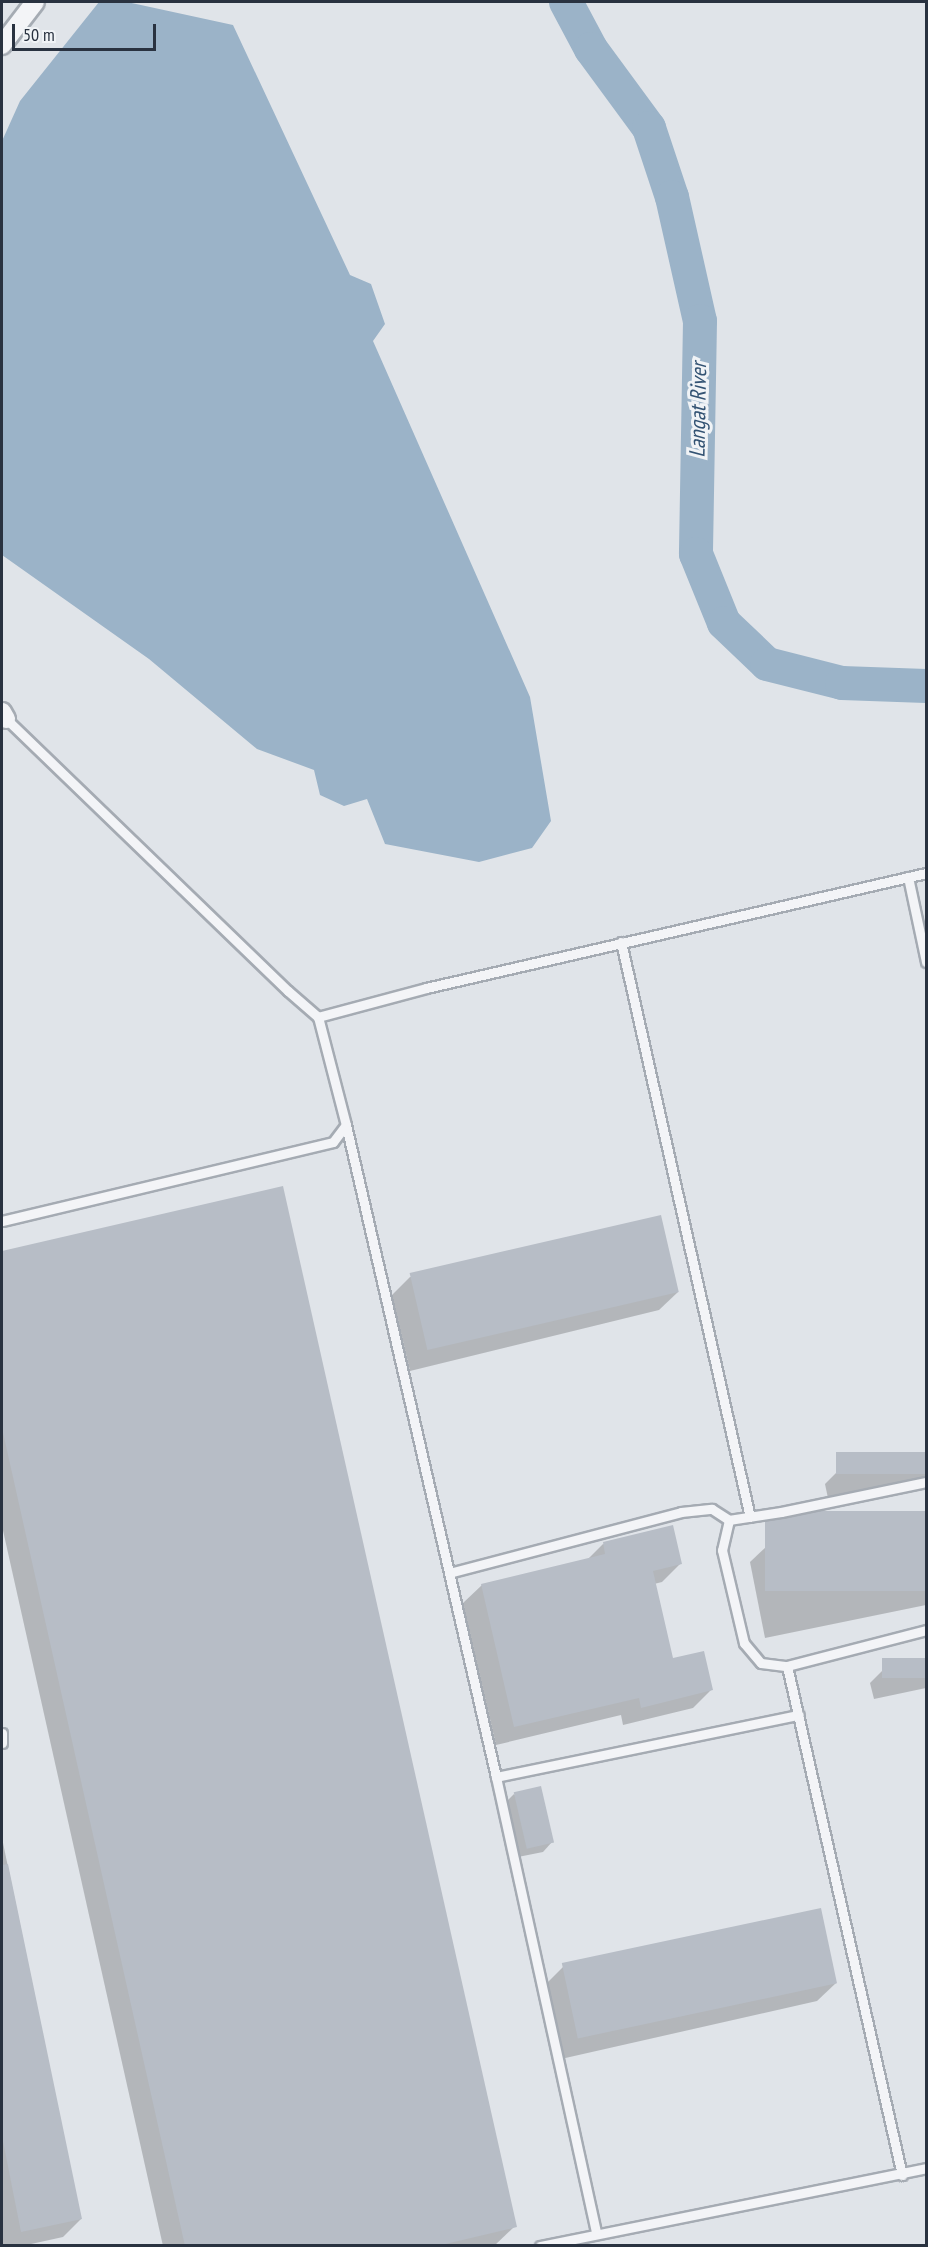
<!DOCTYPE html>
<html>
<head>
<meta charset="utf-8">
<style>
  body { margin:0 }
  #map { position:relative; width:928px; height:2247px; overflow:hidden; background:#e0e4e9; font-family:"PT Sans Narrow",sans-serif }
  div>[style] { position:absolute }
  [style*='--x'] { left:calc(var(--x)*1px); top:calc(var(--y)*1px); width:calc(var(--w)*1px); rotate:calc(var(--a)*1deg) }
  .water>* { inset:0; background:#9bb3c8 }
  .shadow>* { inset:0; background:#0003 }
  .river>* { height:34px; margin:-17px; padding:0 17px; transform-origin:17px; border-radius:17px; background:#9bb3c8 }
  .building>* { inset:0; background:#b7bdc6; transform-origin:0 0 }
  .roads { filter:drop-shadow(2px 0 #a5abb3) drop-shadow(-2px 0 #a5abb3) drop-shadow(0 2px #a5abb3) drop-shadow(0 -2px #a5abb3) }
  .service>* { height:9px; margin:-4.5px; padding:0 4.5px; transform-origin:4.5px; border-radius:4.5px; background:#f3f4f7 }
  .minor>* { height:18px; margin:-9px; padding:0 9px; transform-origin:9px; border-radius:9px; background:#f3f4f7 }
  span { translate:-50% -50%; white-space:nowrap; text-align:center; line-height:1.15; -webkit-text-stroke:6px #f0f3f6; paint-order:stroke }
  .water-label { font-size:22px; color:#335373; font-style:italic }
  .frame { position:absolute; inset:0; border:3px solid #293240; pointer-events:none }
  .scale { position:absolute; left:12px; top:24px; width:144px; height:27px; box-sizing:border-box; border:3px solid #293240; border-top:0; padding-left:8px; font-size:18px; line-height:21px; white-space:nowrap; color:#293240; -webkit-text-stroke:4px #f0f3f6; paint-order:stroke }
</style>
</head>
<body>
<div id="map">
  <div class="water">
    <i style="clip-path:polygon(99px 2px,127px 2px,233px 25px,350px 275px,371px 284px,385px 324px,373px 341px,530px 697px,551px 821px,532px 848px,479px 862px,385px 844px,367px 799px,344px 806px,320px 795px,314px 770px,257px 749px,149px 659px,2px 555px,2px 141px,20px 101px)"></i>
  </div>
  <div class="shadow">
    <i style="clip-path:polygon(282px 1188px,515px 2226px,494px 2246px,163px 2246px,2px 1526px,2px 1253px)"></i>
    <i style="clip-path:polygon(410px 1277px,678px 1292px,659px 1310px,410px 1371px,392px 1295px)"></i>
    <i style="clip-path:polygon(926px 1453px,926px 1485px,829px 1503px,825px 1484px,839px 1470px)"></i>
    <i style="clip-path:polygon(926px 1512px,926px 1605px,765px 1638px,750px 1562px,769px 1544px)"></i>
    <i style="clip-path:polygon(603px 1544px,680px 1564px,662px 1582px,654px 1584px,672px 1660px,711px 1690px,693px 1708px,623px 1725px,621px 1715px,496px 1745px,463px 1603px,482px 1585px,587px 1560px)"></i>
    <i style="clip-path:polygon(926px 1660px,926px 1688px,874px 1699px,870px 1683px,884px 1669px)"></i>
    <i style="clip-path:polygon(514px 1794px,552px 1842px,543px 1852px,518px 1857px,505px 1803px)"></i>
    <i style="clip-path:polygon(2px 1838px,81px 2219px,63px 2237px,22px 2246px,3px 2246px,2px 2240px)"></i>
    <i style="clip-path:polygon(563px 1967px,836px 1983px,817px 2001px,561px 2059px,544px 1986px)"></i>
  </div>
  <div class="river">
    <i style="--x:566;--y:2;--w:53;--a:62"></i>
    <i style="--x:591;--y:49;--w:98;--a:53.7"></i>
    <i style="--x:649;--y:128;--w:73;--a:71.6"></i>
    <i style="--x:672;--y:197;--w:127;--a:77.3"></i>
    <i style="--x:700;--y:321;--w:233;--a:91"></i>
    <i style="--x:696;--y:554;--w:74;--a:67.9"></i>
    <i style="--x:724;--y:623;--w:59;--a:43.6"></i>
    <i style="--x:767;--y:664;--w:77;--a:14.2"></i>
    <i style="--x:842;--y:683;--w:84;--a:2"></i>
  </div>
  <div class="building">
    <i style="clip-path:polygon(283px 1186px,517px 2227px,437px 2246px,185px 2246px,2px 1428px,2px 1251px)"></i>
    <i style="left:661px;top:1215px;width:79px;height:258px;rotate:77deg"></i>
    <i style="left:927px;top:1452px;width:22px;height:91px;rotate:90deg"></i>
    <i style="left:927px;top:1511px;width:80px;height:162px;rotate:90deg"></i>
    <i style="clip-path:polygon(673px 1525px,682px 1564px,653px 1571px,673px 1658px,704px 1651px,713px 1690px,641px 1708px,639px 1698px,514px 1727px,481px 1584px,605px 1554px,603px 1542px)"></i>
    <i style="left:927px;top:1658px;width:20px;height:45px;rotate:90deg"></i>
    <i style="left:541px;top:1786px;width:58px;height:28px;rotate:77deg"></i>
    <i style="clip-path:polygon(8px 1864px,82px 2219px,21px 2232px,2px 2136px,2px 1865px)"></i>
    <i style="left:821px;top:1908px;width:77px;height:265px;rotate:78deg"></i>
  </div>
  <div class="roads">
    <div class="service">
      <i style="--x:908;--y:877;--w:87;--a:78"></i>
      <i style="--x:621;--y:942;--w:589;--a:77.36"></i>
      <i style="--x:318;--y:1017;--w:112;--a:-15"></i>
      <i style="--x:426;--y:988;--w:513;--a:-12.95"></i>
      <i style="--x:346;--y:1125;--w:669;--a:77.04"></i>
      <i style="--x:496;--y:1777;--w:467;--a:77.6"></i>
      <i style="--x:2;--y:1221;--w:340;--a:-13.4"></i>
      <i style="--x:333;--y:1142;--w:21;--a:-53"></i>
      <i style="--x:346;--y:1125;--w:112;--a:-104.5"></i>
      <i style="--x:318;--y:1017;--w:40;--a:-139"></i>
      <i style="--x:288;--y:991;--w:393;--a:-136"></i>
      <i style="--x:926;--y:1482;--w:148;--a:168.3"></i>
      <i style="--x:781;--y:1512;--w:53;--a:171.3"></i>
      <i style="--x:729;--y:1520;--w:31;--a:103"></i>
      <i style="--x:722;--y:1550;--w:96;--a:76.7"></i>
      <i style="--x:744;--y:1643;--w:26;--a:50"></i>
      <i style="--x:761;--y:1663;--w:26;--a:7"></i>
      <i style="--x:787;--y:1666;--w:144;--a:-14.5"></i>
      <i style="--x:449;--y:1573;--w:240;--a:-14.7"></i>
      <i style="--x:681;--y:1512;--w:31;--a:-6"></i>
      <i style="--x:712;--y:1509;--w:20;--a:33"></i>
      <i style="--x:787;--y:1666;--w:522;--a:77.27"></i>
      <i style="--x:2;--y:1733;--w:10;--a:90"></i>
      <i style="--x:496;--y:1777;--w:309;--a:-11.6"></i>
      <i style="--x:540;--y:2246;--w:394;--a:-11.4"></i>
    </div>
    <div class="minor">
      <i style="--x:2;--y:45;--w:54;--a:-52.5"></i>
      <i style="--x:2;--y:712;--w:8;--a:60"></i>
    </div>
  </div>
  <div class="water-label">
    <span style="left:698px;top:410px;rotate:-89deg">Langat River</span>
  </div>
  <div class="frame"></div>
  <div class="scale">50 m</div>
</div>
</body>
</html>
